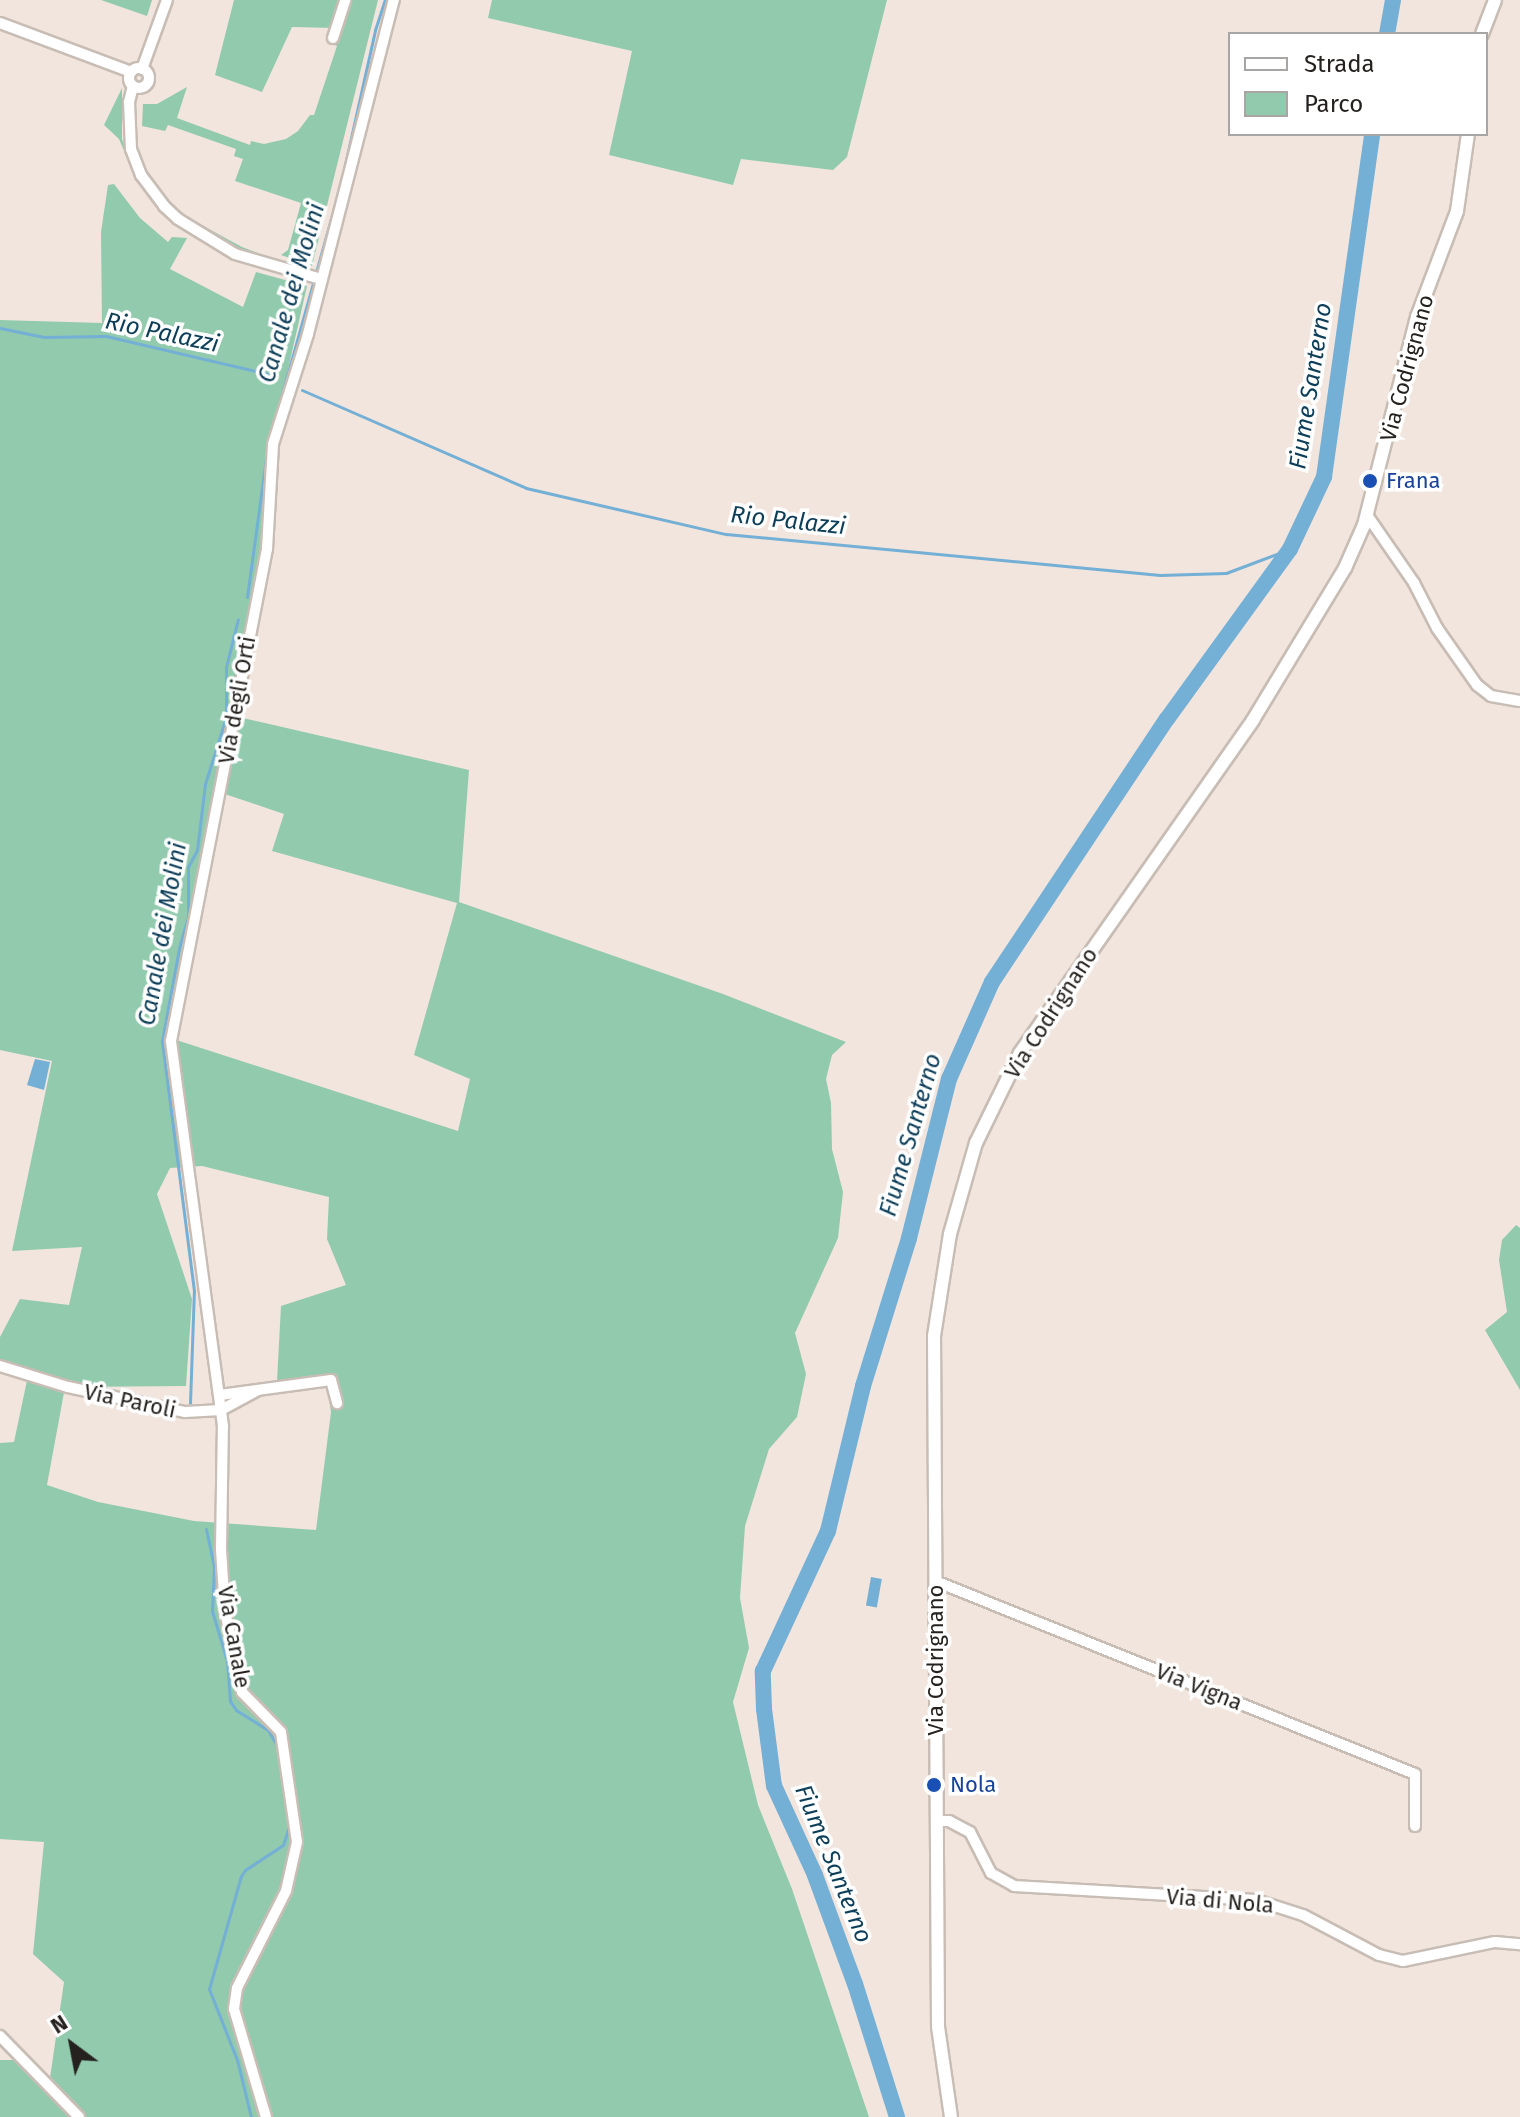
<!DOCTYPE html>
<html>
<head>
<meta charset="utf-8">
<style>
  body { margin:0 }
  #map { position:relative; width:1520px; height:2117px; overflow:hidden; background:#f1e5de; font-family:"Fira Sans",sans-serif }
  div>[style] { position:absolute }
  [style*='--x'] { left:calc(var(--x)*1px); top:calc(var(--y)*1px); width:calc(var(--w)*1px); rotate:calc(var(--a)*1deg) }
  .green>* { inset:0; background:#92caae }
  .water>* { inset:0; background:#74afd5; transform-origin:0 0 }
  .stream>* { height:3px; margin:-1.5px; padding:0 1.5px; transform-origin:1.5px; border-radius:1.5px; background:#74afd5 }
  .river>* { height:16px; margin:-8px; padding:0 8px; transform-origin:8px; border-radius:8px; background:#74afd5 }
  .roads { filter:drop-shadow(2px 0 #c8bdb5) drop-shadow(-2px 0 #c8bdb5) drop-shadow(0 2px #c8bdb5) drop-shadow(0 -2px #c8bdb5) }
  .minor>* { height:10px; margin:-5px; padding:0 5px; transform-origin:5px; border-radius:5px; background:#fff }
  .minor>.ring { margin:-5px; padding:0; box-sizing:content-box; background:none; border:10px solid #fff; border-radius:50% }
  .tertiary>* { height:12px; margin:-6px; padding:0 6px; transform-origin:6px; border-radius:6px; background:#fff }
  .dots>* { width:22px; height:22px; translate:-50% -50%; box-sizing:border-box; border:4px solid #fff; border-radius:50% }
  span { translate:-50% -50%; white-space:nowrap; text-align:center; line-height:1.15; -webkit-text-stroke:7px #fff; paint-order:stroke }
  .street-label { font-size:22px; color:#25211e }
  .transit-label { font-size:22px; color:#164399 }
  .left { translate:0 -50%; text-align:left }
  .water-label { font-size:24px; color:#0d3e59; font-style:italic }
  .legend { position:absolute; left:1228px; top:32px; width:260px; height:104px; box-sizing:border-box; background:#fff; border:2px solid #a8a6a5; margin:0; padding:10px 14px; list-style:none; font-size:24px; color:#25211e }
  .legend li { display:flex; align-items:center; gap:16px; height:40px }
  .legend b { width:40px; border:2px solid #a8a6a5 }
  .north { position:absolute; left:32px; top:2005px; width:80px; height:80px; -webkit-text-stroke:6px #fff; paint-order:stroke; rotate:328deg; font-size:22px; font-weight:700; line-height:32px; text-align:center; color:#25211e }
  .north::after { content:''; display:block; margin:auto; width:28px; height:36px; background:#25211e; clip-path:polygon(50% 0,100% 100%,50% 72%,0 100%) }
</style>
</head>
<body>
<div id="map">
  <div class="green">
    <i style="clip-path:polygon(101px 0,152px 0,147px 16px)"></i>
    <i style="clip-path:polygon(234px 0,345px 0,336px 28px,292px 27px,262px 92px,215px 75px)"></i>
    <i style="clip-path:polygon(348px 0,378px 0,312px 266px,281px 255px,288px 250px,301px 203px,235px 181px,243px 159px,234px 156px,236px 149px,168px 125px,165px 131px,142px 126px,143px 104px,157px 104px,187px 87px,177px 118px,250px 145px,251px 141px,264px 144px,286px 139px,298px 131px,310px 115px,314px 115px,337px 46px,333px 44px)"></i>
    <i style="clip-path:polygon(492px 0,887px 0,847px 157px,833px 170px,741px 159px,733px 185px,609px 155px,632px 51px,488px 18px)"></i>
    <i style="clip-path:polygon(122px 88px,122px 139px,129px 162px,119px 139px,104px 125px)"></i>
    <i style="clip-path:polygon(evenodd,114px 184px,140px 218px,168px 242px,172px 237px,187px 238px,170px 269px,243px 307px,256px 272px,307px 286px,274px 431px,267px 549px,234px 716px,469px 770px,459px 902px,723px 994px,846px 1042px,832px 1055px,826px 1079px,831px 1103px,832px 1149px,843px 1192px,838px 1238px,795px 1333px,806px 1374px,797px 1417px,769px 1449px,745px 1526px,740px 1598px,749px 1648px,733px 1702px,758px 1805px,792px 1889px,869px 2117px,0 2117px,0 2060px,17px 2060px,50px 2078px,64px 1982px,33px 1954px,44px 1842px,0 1839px,0 1443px,14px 1442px,29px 1371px,0 1359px,0 1337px,20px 1299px,69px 1305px,82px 1247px,12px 1251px,52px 1061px,0 1050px,0 320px,102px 323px,101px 232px,108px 185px,114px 184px,216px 791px,284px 814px,272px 851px,457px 903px,414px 1055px,470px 1079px,458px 1131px,164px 1036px,216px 791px,114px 184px,202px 1166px,329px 1197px,327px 1239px,346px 1285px,281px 1306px,277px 1381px,326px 1378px,331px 1412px,316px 1530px,194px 1521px,98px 1502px,47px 1485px,65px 1387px,186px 1386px,192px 1299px,157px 1194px,170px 1168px,202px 1166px)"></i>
    <i style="clip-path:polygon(196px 222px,242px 247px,295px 267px,242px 251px,197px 226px)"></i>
    <i style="clip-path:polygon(1516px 1225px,1520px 1228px,1520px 1390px,1485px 1330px,1507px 1312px,1499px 1260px,1502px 1240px)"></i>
  </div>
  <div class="water">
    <i style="clip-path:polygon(35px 1059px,50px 1062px,44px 1090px,27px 1085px)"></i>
    <i style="left:871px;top:1577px;width:11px;height:29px;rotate:10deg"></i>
  </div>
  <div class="stream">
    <i style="--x:0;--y:328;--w:45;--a:11.6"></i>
    <i style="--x:44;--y:337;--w:62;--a:-0.9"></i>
    <i style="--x:106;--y:336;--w:166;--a:13.2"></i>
    <i style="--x:302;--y:390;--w:244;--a:23.6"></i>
    <i style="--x:526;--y:488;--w:205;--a:13"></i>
    <i style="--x:726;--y:534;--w:436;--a:5.4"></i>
    <i style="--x:1160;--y:575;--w:66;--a:-1.7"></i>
    <i style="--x:1226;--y:573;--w:68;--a:-20.6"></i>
    <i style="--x:270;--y:437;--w:260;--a:-74.4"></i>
    <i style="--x:340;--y:187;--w:161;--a:-77.4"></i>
    <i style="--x:375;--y:30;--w:32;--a:-72"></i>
    <i style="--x:247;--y:597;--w:154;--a:-82.2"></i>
    <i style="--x:190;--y:1403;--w:112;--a:-88"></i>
    <i style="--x:194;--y:1291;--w:252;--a:-97.3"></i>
    <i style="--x:162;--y:1041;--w:95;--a:-79.6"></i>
    <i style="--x:179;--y:948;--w:32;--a:-74"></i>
    <i style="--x:188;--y:917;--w:50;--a:-90"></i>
    <i style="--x:188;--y:867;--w:19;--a:-62"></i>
    <i style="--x:197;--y:850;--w:66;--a:-83.1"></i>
    <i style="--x:205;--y:784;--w:70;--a:-72.6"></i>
    <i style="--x:226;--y:717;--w:50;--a:-90"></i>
    <i style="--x:226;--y:667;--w:49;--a:-76"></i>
    <i style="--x:206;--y:1529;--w:38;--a:78"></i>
    <i style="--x:214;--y:1566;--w:45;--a:92.5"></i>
    <i style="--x:212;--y:1611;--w:52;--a:73.3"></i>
    <i style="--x:227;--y:1661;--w:40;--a:85.7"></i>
    <i style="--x:230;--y:1701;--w:11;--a:56"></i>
    <i style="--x:236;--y:1710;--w:38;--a:32"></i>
    <i style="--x:268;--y:1730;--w:22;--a:60"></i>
    <i style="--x:251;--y:2117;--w:59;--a:-103.8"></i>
    <i style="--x:237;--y:2060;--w:76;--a:-111.5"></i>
    <i style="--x:209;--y:1989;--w:117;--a:-74.2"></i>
    <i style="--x:241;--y:1876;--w:7;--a:-56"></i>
    <i style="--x:245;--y:1870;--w:45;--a:-33.3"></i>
    <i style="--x:283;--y:1845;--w:22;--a:-72"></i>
  </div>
  <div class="river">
    <i style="--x:1387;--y:34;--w:35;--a:-80"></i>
    <i style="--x:897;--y:2117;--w:139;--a:-107.5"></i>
    <i style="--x:855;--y:1984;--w:116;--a:-110.2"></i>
    <i style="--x:815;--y:1875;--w:98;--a:-114.7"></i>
    <i style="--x:774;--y:1786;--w:78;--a:-97.4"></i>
    <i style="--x:764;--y:1709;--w:38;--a:-92"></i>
    <i style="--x:763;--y:1671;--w:154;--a:-65.1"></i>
    <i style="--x:828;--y:1531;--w:149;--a:-76.4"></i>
    <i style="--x:863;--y:1386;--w:155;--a:-72.7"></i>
    <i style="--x:909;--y:1238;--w:164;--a:-75.9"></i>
    <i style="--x:949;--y:1079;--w:106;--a:-66.1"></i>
    <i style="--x:992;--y:982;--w:316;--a:-56.4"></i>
    <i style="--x:1167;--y:719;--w:210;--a:-54.1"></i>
    <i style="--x:1290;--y:549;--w:80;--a:-64.7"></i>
    <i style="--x:1324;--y:477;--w:346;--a:-82"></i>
  </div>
  <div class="roads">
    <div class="minor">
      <i style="--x:0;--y:23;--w:140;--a:20.5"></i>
      <i style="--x:333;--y:38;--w:40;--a:-72"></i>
      <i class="ring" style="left:129px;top:68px;width:10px;height:10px"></i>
      <i style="--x:142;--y:69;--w:73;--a:-70.1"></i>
      <i style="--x:133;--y:86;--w:16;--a:104"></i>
      <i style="--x:129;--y:102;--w:47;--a:87.6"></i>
      <i style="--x:131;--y:149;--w:28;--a:69"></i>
      <i style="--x:141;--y:175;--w:39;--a:53"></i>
      <i style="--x:164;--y:206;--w:19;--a:43"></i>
      <i style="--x:178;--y:219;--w:67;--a:31.6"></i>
      <i style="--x:235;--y:254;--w:90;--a:16.2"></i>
      <i style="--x:1367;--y:515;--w:83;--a:55.3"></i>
      <i style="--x:1414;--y:583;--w:51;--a:62.9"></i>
      <i style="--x:1437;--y:628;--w:70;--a:54.9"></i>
      <i style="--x:1477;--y:685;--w:18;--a:38"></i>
      <i style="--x:1491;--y:696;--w:29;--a:10"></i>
      <i style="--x:0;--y:1366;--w:71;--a:17.2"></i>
      <i style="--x:68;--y:1387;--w:120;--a:12.1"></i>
      <i style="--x:185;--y:1412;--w:36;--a:-3"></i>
      <i style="--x:221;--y:1410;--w:42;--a:-28.4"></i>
      <i style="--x:220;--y:1395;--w:112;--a:-7.7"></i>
      <i style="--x:331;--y:1380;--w:24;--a:75"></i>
      <i style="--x:935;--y:1581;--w:517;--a:21.9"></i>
      <i style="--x:1415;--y:1774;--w:52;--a:90"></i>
      <i style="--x:937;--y:1821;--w:12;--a:0"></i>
      <i style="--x:949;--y:1821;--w:24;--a:28"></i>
      <i style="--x:970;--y:1832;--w:46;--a:62.9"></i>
      <i style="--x:991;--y:1873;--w:26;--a:29"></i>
      <i style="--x:1014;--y:1886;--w:242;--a:3.3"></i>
      <i style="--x:1256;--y:1900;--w:49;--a:17.7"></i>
      <i style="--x:1303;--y:1915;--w:86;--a:27.8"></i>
      <i style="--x:1379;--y:1955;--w:25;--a:14"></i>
      <i style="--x:1403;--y:1961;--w:94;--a:-11.7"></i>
      <i style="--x:1495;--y:1942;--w:25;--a:5"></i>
      <i style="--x:0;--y:2036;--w:113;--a:45.7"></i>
      <i style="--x:266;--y:2117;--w:113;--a:-106.5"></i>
      <i style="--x:234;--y:2009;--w:21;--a:-82"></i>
      <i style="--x:237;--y:1988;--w:109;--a:-63.2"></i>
      <i style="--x:286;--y:1891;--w:50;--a:-77.3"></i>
      <i style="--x:297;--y:1842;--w:111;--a:-98.3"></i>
      <i style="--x:281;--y:1732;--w:56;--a:-134.3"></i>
      <i style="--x:242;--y:1692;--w:83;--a:-101.9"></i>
      <i style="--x:225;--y:1611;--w:62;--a:-93.7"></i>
      <i style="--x:221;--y:1549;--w:123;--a:-89.1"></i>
      <i style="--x:223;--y:1426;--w:388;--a:-97.7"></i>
      <i style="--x:171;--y:1041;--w:501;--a:-78.96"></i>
      <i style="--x:267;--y:549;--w:105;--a:-86.7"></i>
      <i style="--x:273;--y:444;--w:115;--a:-72.3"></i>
      <i style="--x:308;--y:334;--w:345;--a:-75.6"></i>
    </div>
    <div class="tertiary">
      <i style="--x:1482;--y:34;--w:36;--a:-69"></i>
      <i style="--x:951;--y:2117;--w:91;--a:-98.2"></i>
      <i style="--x:938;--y:2027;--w:691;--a:-90.33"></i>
      <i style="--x:934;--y:1336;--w:103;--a:-81.1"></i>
      <i style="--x:950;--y:1234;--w:95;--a:-74.1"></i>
      <i style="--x:976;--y:1143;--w:100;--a:-63.9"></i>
      <i style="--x:1020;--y:1053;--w:406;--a:-55"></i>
      <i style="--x:1253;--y:720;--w:178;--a:-58.8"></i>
      <i style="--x:1345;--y:568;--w:47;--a:-66.2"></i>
      <i style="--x:1364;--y:525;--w:215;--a:-75.7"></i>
      <i style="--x:1417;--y:317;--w:113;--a:-69.3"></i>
      <i style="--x:1457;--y:211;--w:78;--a:-81.9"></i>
    </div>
  </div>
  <div class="dots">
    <i style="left:1370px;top:481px;background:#1a4fb4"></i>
    <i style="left:934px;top:1785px;background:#1a4fb4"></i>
  </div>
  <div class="street-label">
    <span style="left:1407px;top:368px;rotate:-75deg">Via Codrignano</span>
    <span style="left:237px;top:700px;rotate:-80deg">Via degli Orti</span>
    <span style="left:1051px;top:1013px;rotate:-57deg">Via Codrignano</span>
    <span style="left:130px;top:1401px;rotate:12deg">Via Paroli</span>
    <span style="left:234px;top:1637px;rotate:80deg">Via Canale</span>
    <span style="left:936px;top:1660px;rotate:-90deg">Via Codrignano</span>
    <span style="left:1199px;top:1687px;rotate:22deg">Via Vigna</span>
    <span style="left:1220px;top:1901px;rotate:5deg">Via di Nola</span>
  </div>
  <div class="transit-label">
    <span class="left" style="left:1386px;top:481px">Frana</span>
    <span class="left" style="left:950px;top:1785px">Nola</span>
  </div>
  <div class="water-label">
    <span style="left:292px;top:293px;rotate:-74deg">Canale dei Molini</span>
    <span style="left:162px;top:333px;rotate:12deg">Rio Palazzi</span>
    <span style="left:1311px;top:386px;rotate:-81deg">Fiume Santerno</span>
    <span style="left:788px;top:521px;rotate:6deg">Rio Palazzi</span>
    <span style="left:163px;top:934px;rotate:-80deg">Canale dei Molini</span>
    <span style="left:911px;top:1135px;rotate:-74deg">Fiume Santerno</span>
    <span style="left:833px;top:1864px;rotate:68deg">Fiume Santerno</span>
  </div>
  <ul class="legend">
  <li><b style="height:10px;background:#fff"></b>Strada</li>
  <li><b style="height:22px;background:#92caae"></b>Parco</li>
  </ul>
  <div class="north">N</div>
</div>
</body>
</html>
